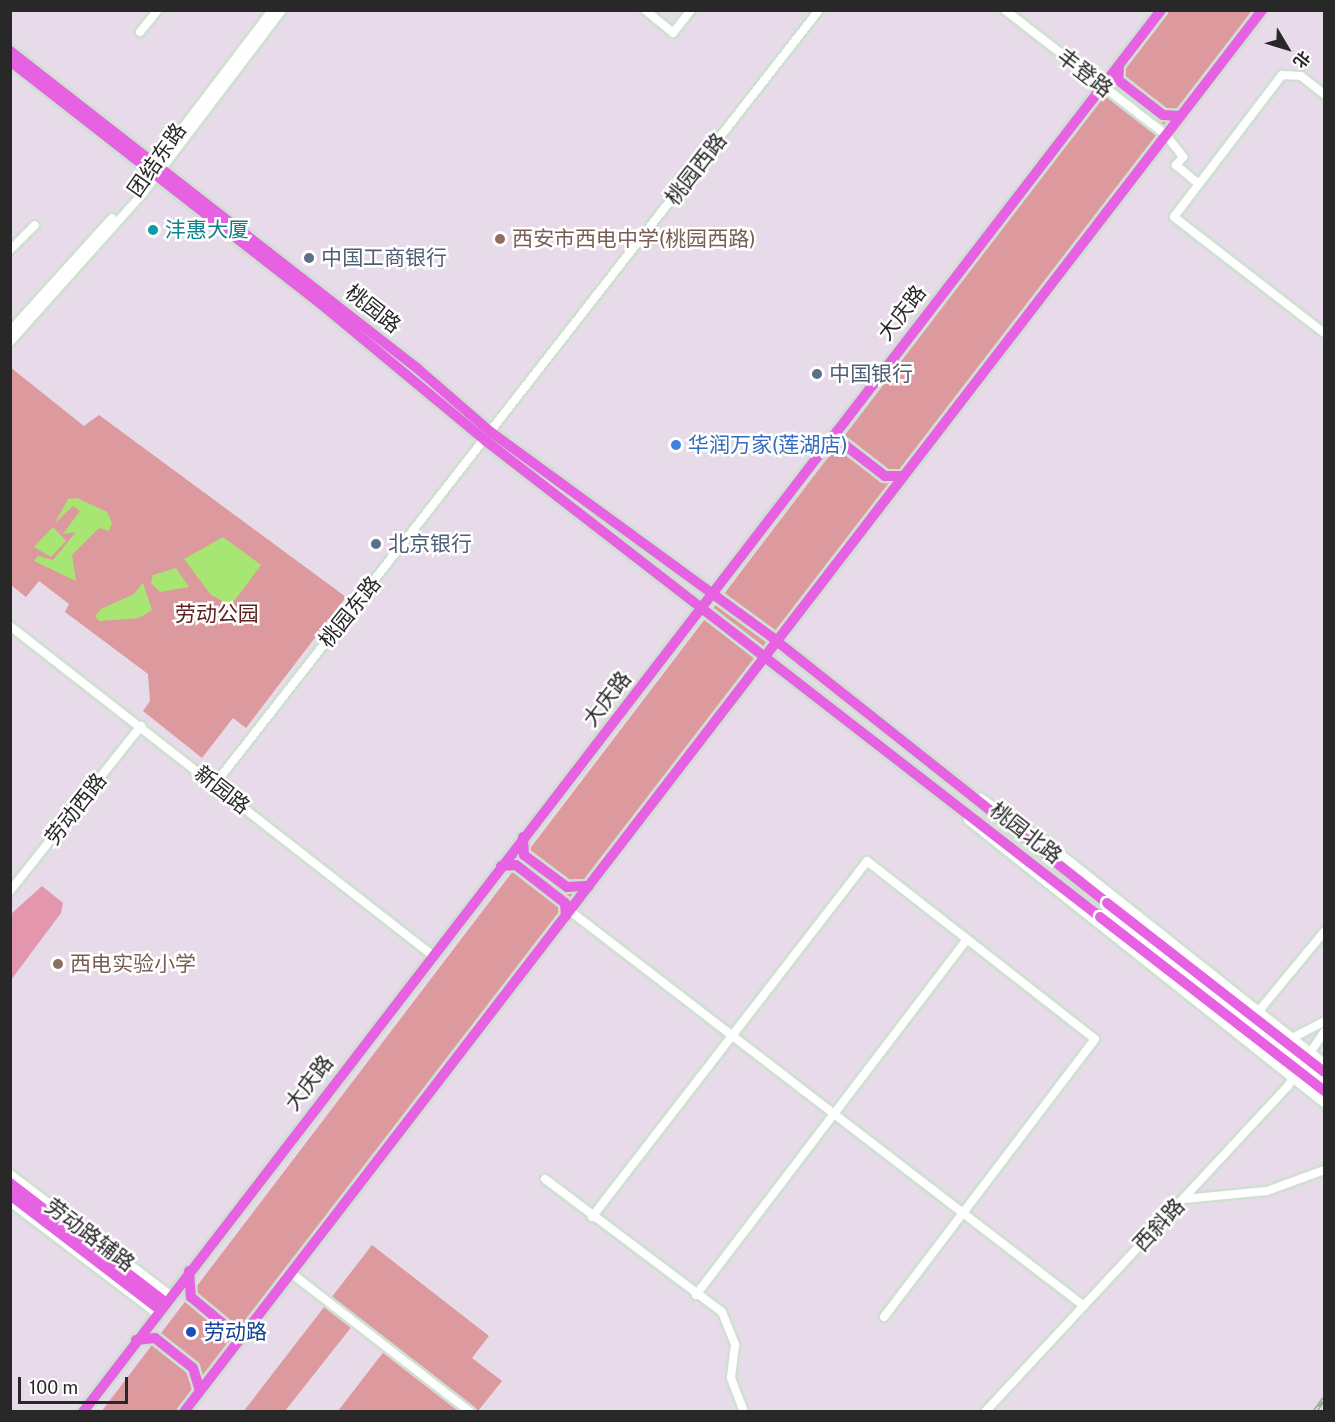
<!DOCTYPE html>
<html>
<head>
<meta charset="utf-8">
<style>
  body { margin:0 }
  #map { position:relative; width:1335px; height:1422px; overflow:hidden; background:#e7dae9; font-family:"Public Sans","Noto Sans SC",sans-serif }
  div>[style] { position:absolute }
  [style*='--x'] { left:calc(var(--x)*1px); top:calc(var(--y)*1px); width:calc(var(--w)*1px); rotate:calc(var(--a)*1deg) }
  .green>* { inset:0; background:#dd9a9e }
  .pitch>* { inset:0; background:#e496ae }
  .water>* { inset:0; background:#a8e673 }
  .roads { filter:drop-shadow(2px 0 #cfe0d1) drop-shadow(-2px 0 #cfe0d1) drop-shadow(0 2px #cfe0d1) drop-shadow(0 -2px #cfe0d1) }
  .minor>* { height:8px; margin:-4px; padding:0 4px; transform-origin:4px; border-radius:4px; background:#fff }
  .major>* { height:10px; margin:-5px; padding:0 5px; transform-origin:5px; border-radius:5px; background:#e662e2 }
  .rail>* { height:4.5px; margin-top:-2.25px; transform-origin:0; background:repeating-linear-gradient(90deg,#fff 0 7px,#9db1a0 0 14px); box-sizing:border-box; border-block:2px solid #9db1a0 }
  .bridges { filter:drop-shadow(2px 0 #fff) drop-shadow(-2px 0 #fff) drop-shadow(0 2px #fff) drop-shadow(0 -2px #fff) }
  .major-bridge>* { height:10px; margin:-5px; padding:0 5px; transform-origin:5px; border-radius:5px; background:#e662e2 }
  .dots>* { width:16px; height:16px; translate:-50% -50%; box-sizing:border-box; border:3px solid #fff; border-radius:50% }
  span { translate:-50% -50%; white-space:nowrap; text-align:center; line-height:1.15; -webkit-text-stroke:5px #fff; paint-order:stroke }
  .street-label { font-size:21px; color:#282828 }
  .culture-label { font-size:21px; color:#0d838f }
  .left { translate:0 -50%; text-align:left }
  .education-label { font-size:21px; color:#785e54 }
  .service-label { font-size:21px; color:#4e5e75 }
  .shop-label { font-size:21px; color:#366cbe }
  .park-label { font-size:21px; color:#5f221e }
  .transit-label { font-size:21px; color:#164399 }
  .frame { position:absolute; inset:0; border:12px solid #282828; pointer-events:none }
  .north { position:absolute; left:1257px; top:18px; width:60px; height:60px; -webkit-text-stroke:4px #fff; paint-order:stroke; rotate:128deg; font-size:16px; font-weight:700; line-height:24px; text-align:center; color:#282828 }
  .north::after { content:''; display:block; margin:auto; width:21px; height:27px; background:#282828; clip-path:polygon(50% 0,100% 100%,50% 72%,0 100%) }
  .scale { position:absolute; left:18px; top:1377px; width:110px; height:27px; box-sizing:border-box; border:3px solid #282828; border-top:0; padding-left:8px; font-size:18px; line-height:21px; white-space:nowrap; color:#282828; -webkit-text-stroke:4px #fff; paint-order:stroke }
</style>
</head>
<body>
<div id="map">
  <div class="green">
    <i style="clip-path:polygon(1168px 11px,1253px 11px,176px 1411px,101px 1412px)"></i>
    <i style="clip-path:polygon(10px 367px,84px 426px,99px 415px,346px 597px,246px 728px,233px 718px,202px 758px,143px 711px,150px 701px,148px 674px,65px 612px,69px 604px,39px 581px,26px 597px,11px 585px)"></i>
    <i style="clip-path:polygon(372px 1245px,489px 1336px,472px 1358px,502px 1381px,478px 1411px,338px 1411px,385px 1350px,353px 1325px,285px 1411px,243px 1412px)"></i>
  </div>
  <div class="pitch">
    <i style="clip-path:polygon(42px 886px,63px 903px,61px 913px,11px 980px,11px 914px)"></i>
  </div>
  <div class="water">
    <i style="clip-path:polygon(77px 498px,107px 512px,112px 523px,109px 531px,99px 528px,72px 555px,76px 581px,34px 561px,38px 556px,53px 560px,76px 532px,63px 534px,80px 511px,73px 506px,55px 523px,68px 499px)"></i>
    <i style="clip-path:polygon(53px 527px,66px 541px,51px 557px,34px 547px)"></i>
    <i style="clip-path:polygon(223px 537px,261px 565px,231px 605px,211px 595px,184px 559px)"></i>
    <i style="clip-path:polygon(176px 568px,189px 587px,160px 592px,151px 583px,153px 575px)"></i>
    <i style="clip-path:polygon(143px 583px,152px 610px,139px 618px,99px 621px,95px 616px,101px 609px,134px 594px)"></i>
  </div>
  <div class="roads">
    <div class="minor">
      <i style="--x:645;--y:10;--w:36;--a:39"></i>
      <i style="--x:673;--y:33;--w:29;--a:-52"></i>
      <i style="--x:1005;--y:10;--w:204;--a:37.8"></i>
      <i style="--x:1166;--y:135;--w:28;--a:52"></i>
      <i style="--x:1183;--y:157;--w:11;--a:131"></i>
      <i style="--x:1176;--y:165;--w:26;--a:40"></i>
      <i style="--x:140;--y:32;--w:28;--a:-51"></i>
      <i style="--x:1324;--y:94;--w:29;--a:-142"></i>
      <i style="--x:1301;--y:76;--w:19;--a:-177"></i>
      <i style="--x:1282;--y:75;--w:178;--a:127.3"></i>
      <i style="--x:1174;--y:217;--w:190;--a:37.7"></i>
      <i style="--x:153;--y:167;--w:197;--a:-52.8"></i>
      <i style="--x:10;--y:250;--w:35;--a:-45"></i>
      <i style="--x:10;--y:331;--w:152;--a:-47.9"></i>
      <i style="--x:10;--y:342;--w:201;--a:-48.2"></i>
      <i style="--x:144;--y:192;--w:228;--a:-52.8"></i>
      <i style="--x:10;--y:626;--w:535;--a:37.94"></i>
      <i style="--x:215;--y:784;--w:982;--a:-52.03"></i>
      <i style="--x:981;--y:798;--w:70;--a:33.9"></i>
      <i style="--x:1039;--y:837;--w:364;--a:38.4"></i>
      <i style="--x:968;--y:820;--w:455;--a:38.5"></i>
      <i style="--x:10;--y:891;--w:211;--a:-51.6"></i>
      <i style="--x:570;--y:911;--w:648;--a:37.54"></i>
      <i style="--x:1258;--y:1012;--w:104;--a:-50.5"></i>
      <i style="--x:1292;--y:1038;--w:36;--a:-27"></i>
      <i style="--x:10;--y:1174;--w:201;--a:37.1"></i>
      <i style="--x:545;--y:1179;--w:221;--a:36.9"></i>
      <i style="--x:722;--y:1312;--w:35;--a:68"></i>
      <i style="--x:735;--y:1345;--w:33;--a:97"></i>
      <i style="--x:731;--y:1378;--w:36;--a:69"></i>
      <i style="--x:1184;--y:1199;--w:83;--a:-5.5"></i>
      <i style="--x:1267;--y:1191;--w:61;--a:-20.2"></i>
      <i style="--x:10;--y:1202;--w:183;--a:37.2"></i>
      <i style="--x:592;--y:1217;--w:450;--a:-52.3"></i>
      <i style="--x:867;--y:861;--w:289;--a:38"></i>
      <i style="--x:1095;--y:1039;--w:349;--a:127.2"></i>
      <i style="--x:291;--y:1273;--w:227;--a:37.8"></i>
      <i style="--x:696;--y:1295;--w:447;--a:-52.7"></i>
      <i style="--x:985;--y:1412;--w:445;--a:-47.1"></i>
      <i style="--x:1288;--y:1086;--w:65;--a:-56.3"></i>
    </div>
    <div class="major">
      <i style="--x:10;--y:51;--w:517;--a:37.93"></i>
      <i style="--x:418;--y:369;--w:98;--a:40.9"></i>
      <i style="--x:492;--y:433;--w:349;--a:36.1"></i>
      <i style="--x:774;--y:639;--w:425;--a:38.4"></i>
      <i style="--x:10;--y:61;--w:395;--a:38"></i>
      <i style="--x:321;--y:304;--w:214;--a:39.7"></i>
      <i style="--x:486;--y:441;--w:777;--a:37.78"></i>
      <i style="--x:1119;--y:67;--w:13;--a:94"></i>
      <i style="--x:1118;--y:80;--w:57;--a:37.9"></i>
      <i style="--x:1163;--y:115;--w:17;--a:3"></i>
      <i style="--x:837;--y:431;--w:8;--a:90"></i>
      <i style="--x:837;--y:439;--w:61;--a:37.6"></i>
      <i style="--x:885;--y:476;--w:15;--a:0"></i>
      <i style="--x:523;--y:837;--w:18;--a:87"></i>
      <i style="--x:524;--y:855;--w:54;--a:36.7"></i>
      <i style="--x:567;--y:887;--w:22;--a:-3"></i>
      <i style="--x:501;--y:866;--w:15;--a:-4"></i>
      <i style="--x:516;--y:865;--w:62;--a:37.8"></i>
      <i style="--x:565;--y:903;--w:13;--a:86"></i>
      <i style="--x:10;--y:1183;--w:195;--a:37.5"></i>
      <i style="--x:10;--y:1195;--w:188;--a:37.4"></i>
      <i style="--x:189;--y:1271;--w:26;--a:86"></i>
      <i style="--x:191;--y:1297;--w:47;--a:39.8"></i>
      <i style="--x:227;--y:1327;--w:20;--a:15"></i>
      <i style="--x:136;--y:1340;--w:19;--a:-6"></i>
      <i style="--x:155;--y:1338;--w:48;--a:38.3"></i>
      <i style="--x:193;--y:1368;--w:24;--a:73"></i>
      <i style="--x:83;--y:1412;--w:1769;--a:-52.44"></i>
      <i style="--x:184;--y:1412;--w:1769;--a:-52.44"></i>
    </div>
  </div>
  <div class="rail">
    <i style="--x:1314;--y:1412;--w:17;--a:-54"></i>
  </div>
  <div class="bridges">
    <div class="major-bridge">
      <i style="--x:1107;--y:903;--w:275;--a:37.9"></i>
      <i style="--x:1100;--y:917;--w:284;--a:37.8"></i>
    </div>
  </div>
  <div class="dots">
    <i style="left:153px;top:230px;background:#0f9aa8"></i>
    <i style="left:500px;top:239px;background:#8d6e63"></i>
    <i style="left:309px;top:258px;background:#5c6f8a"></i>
    <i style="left:817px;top:374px;background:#5c6f8a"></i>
    <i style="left:676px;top:445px;background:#3f7fe0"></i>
    <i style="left:376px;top:544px;background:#5c6f8a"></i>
    <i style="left:58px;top:964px;background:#8d6e63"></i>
    <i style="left:191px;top:1332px;background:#1a4fb4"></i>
  </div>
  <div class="street-label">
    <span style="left:1085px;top:73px;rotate:38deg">丰登路</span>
    <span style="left:157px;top:160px;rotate:-55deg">团结东路</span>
    <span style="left:696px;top:169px;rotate:-52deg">桃园西路</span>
    <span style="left:373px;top:309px;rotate:38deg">桃园路</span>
    <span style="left:902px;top:313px;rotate:-52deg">大庆路</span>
    <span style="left:350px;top:612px;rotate:-51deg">桃园东路</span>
    <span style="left:607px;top:699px;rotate:-52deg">大庆路</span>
    <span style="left:222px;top:790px;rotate:38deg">新园路</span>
    <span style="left:76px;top:809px;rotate:-52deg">劳动西路</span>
    <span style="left:1026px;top:833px;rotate:38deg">桃园北路</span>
    <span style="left:309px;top:1083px;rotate:-52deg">大庆路</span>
    <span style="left:1159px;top:1225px;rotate:-47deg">西斜路</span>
    <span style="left:90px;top:1235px;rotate:37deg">劳动路辅路</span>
  </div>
  <div class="culture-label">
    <span class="left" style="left:165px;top:230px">沣惠大厦</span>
  </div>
  <div class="education-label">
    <span class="left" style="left:512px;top:239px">西安市西电中学(桃园西路)</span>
    <span class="left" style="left:70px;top:964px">西电实验小学</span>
  </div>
  <div class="service-label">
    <span class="left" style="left:321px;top:258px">中国工商银行</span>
    <span class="left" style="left:829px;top:374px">中国银行</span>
    <span class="left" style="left:388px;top:544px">北京银行</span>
  </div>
  <div class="shop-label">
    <span class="left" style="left:688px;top:445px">华润万家(莲湖店)</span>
  </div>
  <div class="park-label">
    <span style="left:217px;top:614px">劳动公园</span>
  </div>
  <div class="transit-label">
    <span class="left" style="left:204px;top:1332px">劳动路</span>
  </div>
  <div class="frame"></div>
  <div class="north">北</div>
  <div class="scale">100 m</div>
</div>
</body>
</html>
